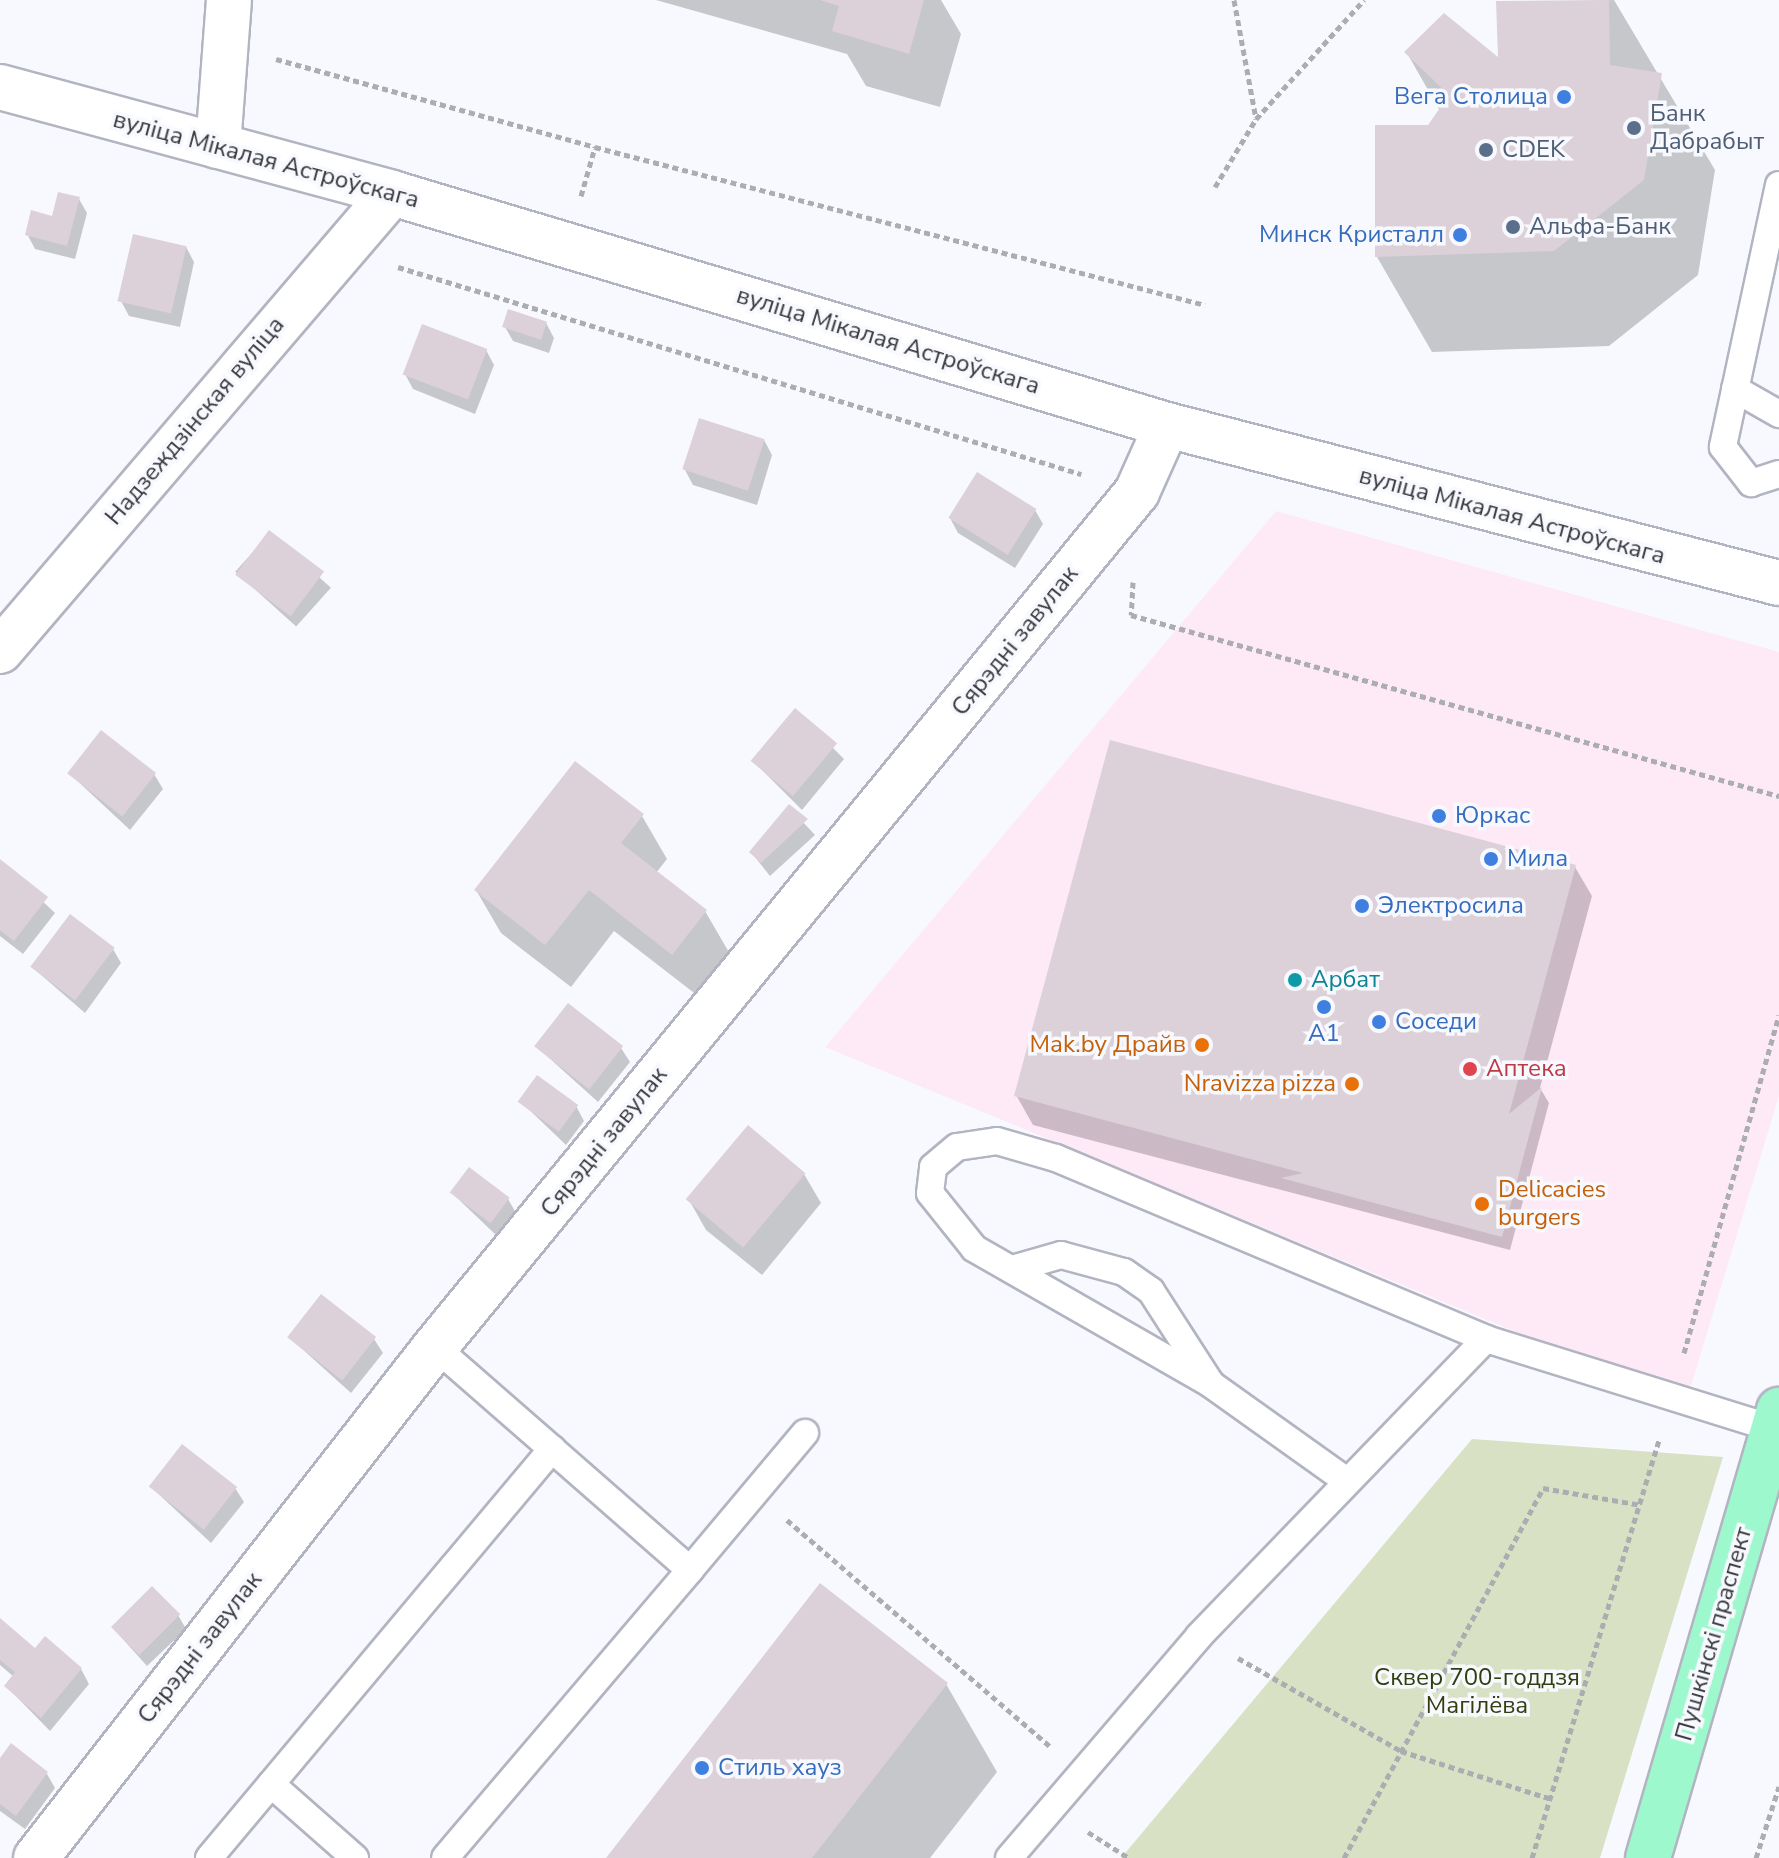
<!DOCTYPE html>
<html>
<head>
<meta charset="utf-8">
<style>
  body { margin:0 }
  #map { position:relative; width:1779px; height:1858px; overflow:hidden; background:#f8f9fe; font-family:"Nunito Sans",sans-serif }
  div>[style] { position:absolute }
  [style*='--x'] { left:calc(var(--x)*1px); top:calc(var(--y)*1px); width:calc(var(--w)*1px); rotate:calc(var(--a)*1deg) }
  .commercial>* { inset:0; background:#fee9f7 }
  .green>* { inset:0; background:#d8e1c4 }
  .shadow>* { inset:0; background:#0003; transform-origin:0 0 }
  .building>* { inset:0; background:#dcd1d9; transform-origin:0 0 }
  .path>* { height:5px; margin-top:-2.5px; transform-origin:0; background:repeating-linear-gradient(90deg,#acadb1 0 6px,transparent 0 10px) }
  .roads { filter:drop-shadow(2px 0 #b2b5c1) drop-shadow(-2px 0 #b2b5c1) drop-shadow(0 2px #b2b5c1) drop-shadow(0 -2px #b2b5c1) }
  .service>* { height:26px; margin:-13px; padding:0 13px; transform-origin:13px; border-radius:13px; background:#fff }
  .minor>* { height:44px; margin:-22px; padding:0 22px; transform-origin:22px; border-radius:22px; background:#fff }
  .secondary>* { height:44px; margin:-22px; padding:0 22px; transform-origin:22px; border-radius:22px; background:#fff }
  .primary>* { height:44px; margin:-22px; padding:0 22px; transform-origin:22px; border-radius:22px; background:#9ef8cd }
  .dots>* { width:22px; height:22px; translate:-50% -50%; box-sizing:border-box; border:4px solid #f8f9fe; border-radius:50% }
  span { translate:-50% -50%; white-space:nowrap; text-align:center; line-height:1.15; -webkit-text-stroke:7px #f8f9fe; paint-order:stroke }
  .shop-label { font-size:24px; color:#366cbe }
  .right { translate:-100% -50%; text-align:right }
  .left { translate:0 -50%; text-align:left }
  .service-label { font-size:24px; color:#4e5e75 }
  .street-label { font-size:24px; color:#36373b }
  .culture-label { font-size:24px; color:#0d838f }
  .food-label { font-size:24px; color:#c56008 }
  .health-label { font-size:24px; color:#be3a42 }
  .park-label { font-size:24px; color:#333e0e }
</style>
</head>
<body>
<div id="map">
  <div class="commercial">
    <i style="clip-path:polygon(1276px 511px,1779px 652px,1779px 1096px,1686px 1402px,825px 1047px)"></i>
  </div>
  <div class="green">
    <i style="clip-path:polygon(1472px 1439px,1723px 1457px,1600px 1858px,1121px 1858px)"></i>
  </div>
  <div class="shadow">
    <i style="clip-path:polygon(656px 0,941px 0,961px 34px,940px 107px,866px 86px,847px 54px)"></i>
    <i style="clip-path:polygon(1614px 0,1715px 170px,1698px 275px,1609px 346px,1432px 352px,1377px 257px,1440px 111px,1407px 53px,1500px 61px,1498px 3px)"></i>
    <i style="clip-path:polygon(79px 199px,87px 213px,75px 259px,35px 249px,27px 234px)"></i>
    <i style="clip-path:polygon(186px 247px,194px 262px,180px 327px,129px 316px,121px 301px)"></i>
    <i style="clip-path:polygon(546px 323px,554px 338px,549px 353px,513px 341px,505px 327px)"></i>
    <i style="clip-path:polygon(486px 350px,494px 365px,475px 414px,413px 389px,405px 374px)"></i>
    <i style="clip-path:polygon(764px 440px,772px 455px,757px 505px,693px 485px,685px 470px)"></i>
    <i style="clip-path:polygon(1035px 510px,1043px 524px,1015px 568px,958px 533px,950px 518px)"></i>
    <i style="left:270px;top:533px;width:82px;height:52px;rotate:42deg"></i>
    <i style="clip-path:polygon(796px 711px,844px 759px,802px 810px,753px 761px)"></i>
    <i style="clip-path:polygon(70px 774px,154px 774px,163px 789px,130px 830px)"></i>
    <i style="clip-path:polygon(789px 807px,815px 835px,770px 876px,751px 852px)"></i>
    <i style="clip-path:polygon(642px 816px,667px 859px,656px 873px,705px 911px,730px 954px,698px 996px,614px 931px,571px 987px,501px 933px,476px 890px)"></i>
    <i style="clip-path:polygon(0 861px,55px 913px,23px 954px,0 936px)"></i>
    <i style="clip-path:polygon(1575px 867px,1592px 896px,1540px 1088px,1549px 1103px,1510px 1250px,1033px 1125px,1016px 1095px)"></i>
    <i style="clip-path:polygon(113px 949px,121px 963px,85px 1013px,32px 967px)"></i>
    <i style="clip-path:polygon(537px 1047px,621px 1048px,630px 1062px,598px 1102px)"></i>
    <i style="clip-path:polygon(520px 1101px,576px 1106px,584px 1121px,566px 1145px)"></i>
    <i style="clip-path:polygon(804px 1174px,821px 1203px,762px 1275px,706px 1230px,689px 1200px)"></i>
    <i style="clip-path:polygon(452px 1193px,508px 1199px,516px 1213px,498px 1237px)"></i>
    <i style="clip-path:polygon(290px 1338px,374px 1339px,383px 1353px,351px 1393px)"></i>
    <i style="clip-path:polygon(151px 1487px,235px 1488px,244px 1502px,211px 1543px)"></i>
    <i style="clip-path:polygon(178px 1615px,186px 1629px,147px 1666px,112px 1627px)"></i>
    <i style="clip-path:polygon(0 1622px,35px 1651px,81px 1669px,89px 1684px,50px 1731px,6px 1686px,14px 1677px,0 1665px)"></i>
    <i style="clip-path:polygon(946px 1684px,997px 1772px,930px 1858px,608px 1858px)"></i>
    <i style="clip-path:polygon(0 1761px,47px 1774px,55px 1788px,25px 1829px,0 1811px)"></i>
  </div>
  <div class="building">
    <i style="clip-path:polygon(820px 0,924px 0,909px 54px,832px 31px,839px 6px)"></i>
    <i style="clip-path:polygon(1609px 0,1610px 65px,1662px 73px,1644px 180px,1554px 251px,1375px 257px,1375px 125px,1428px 125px,1449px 95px,1404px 52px,1444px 13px,1498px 57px,1496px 1px)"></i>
    <i style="clip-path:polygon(58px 192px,80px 197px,67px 246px,25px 235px,31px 210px,52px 216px)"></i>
    <i style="left:133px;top:234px;width:55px;height:69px;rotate:13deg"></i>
    <i style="left:508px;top:309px;width:41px;height:19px;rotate:18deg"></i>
    <i style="left:422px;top:324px;width:70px;height:54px;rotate:21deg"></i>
    <i style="left:699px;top:418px;width:69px;height:54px;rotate:18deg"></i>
    <i style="left:977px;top:472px;width:70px;height:54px;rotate:32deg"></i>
    <i style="left:269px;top:530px;width:69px;height:56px;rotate:37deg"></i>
    <i style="left:795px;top:708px;width:55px;height:69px;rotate:40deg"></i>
    <i style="left:101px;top:730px;width:70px;height:55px;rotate:38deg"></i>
    <i style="clip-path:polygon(1110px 740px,1576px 865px,1509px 1114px,1542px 1087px,1502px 1237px,1281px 1178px,1303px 1173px,1014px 1096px)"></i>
    <i style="clip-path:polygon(575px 761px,644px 814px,621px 843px,707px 910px,672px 955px,589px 890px,545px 945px,474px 890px)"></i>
    <i style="clip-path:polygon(789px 804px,808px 819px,761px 863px,749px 852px)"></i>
    <i style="clip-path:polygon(0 859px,48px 897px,14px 941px,0 930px)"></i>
    <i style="left:70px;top:914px;width:56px;height:66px;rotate:37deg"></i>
    <i style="left:568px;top:1003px;width:70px;height:55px;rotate:38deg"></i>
    <i style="left:537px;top:1075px;width:51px;height:33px;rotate:36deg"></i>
    <i style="left:748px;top:1125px;width:75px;height:97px;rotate:40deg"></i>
    <i style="left:469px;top:1167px;width:51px;height:32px;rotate:37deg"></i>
    <i style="left:321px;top:1294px;width:70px;height:55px;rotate:38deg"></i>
    <i style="left:182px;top:1444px;width:70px;height:54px;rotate:38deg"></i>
    <i style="clip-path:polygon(820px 1583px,948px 1683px,812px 1858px,606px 1858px)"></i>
    <i style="left:152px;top:1586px;width:40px;height:58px;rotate:45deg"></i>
    <i style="clip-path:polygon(0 1618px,35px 1648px,45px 1636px,82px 1668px,41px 1718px,4px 1686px,15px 1672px,0 1660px)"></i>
    <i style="clip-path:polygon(11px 1743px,48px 1772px,16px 1816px,0 1804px,0 1758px)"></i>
  </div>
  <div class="path">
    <i style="--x:1234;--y:0;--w:121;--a:79.5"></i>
    <i style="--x:276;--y:59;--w:331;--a:15.4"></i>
    <i style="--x:1215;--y:187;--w:79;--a:-58.9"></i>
    <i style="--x:1256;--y:119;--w:161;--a:-47.8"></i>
    <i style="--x:581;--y:196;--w:51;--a:-74.1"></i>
    <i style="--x:595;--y:147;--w:630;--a:14.52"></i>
    <i style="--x:398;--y:267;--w:714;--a:16.86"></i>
    <i style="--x:1133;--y:582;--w:33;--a:93"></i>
    <i style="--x:1131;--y:615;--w:673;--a:15.61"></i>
    <i style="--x:1684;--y:1353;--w:351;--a:-74.3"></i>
    <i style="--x:787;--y:1520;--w:347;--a:40.7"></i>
    <i style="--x:1238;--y:1658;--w:188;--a:29.7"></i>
    <i style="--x:1401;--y:1751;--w:157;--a:17.7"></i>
    <i style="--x:1088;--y:1832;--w:49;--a:32.4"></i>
    <i style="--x:1344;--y:1858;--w:420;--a:-61.7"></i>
    <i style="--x:1543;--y:1488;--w:99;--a:9.8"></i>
    <i style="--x:1532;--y:1858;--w:438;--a:-73.1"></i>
    <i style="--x:1756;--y:1858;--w:75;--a:-72.1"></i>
  </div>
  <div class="roads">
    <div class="service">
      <i style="--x:1779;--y:185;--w:268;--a:102.1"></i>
      <i style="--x:1723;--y:447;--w:46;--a:52.1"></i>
      <i style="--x:1751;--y:483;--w:29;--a:-18"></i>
      <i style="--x:1735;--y:389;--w:51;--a:29.6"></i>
      <i style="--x:1012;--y:1269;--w:51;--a:-15.9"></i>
      <i style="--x:1061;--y:1255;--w:65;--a:15.1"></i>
      <i style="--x:1124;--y:1272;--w:33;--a:35"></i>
      <i style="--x:1151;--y:1291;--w:107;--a:57.2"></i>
      <i style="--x:1344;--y:1479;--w:163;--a:-144.5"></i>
      <i style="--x:1211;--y:1384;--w:273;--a:-150.2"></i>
      <i style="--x:974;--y:1248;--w:70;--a:-128.7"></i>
      <i style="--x:930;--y:1193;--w:26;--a:-83"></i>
      <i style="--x:933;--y:1167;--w:31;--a:-40"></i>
      <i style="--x:957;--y:1147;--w:40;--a:-8.5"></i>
      <i style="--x:997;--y:1141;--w:61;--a:16.1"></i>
      <i style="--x:1056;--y:1158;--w:467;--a:22.8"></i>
      <i style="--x:690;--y:1570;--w:179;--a:-50"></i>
      <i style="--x:271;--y:1784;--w:112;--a:41.4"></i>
      <i style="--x:209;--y:1858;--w:534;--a:-50.02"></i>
      <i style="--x:552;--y:1449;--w:155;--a:-138.9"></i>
      <i style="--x:445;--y:1858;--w:378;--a:-49.6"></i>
      <i style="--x:690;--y:1570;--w:184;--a:-138.8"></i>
      <i style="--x:1009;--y:1858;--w:292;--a:-49.4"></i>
      <i style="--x:1199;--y:1636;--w:413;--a:-46"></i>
      <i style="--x:1486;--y:1339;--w:307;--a:17.3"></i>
    </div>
    <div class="minor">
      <i style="--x:218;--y:146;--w:146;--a:-85.7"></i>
      <i style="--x:0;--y:651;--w:603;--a:-49.44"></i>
      <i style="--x:36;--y:1858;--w:648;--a:-52.02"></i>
      <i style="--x:435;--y:1347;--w:1106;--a:-50.61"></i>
      <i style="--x:1137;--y:492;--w:73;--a:-65.9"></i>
    </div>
    <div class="secondary">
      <i style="--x:0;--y:87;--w:406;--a:15.1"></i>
      <i style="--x:392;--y:193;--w:809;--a:16.67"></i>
      <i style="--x:1167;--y:425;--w:632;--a:14.48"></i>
    </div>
    <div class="primary">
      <i style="--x:1648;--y:1858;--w:467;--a:-73.7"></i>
    </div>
  </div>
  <div class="dots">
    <i style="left:1564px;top:97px;background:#3f7fe0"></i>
    <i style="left:1634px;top:128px;background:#5c6f8a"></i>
    <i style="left:1486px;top:150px;background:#5c6f8a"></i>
    <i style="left:1513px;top:227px;background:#5c6f8a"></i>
    <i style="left:1460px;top:235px;background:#3f7fe0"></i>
    <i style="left:1439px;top:816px;background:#3f7fe0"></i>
    <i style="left:1491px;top:859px;background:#3f7fe0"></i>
    <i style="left:1362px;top:906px;background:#3f7fe0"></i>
    <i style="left:1295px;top:980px;background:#0f9aa8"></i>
    <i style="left:1324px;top:1007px;background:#3f7fe0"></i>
    <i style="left:1379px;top:1022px;background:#3f7fe0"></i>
    <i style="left:1202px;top:1045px;background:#e8710a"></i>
    <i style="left:1470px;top:1069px;background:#e0444e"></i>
    <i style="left:1352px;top:1084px;background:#e8710a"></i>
    <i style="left:1482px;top:1204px;background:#e8710a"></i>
    <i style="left:702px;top:1768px;background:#3f7fe0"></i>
  </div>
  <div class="shop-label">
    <span class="right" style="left:1548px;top:97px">Вега Столица</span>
    <span class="right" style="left:1444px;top:235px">Минск Кристалл</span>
    <span class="left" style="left:1455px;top:816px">Юркас</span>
    <span class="left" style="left:1507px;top:859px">Мила</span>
    <span class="left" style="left:1378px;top:906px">Электросила</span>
    <span class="left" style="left:1395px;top:1022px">Соседи</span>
    <span style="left:1324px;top:1034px">A1</span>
    <span class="left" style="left:718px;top:1768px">Стиль хауз</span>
  </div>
  <div class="service-label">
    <span class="left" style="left:1650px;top:128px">Банк<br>Дабрабыт</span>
    <span class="left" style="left:1502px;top:150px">CDEK</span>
    <span class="left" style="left:1529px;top:227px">Альфа-Банк</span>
  </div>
  <div class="street-label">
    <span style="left:266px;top:160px;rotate:15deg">вуліца Мікалая Астроўскага</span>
    <span style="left:888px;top:341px;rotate:17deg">вуліца Мікалая Астроўскага</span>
    <span style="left:195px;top:421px;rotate:-50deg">Надзеждзінская вуліца</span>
    <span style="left:1512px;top:516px;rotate:15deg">вуліца Мікалая Астроўскага</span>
    <span style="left:1015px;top:641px;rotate:-51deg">Сярэдні завулак</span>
    <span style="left:604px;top:1142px;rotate:-51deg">Сярэдні завулак</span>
    <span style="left:1714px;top:1634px;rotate:-74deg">Пушкінскі праспект</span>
    <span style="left:200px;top:1648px;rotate:-52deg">Сярэдні завулак</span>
  </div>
  <div class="culture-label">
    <span class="left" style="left:1311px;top:980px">Арбат</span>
  </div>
  <div class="food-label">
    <span class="right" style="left:1186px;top:1045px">Маk.by Драйв</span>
    <span class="right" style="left:1336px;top:1084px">Nravizza pizza</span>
    <span class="left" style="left:1498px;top:1204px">Delicacies<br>burgers</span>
  </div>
  <div class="health-label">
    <span class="left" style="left:1486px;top:1069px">Аптека</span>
  </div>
  <div class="park-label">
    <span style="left:1477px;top:1692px">Сквер 700-годдзя<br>Магілёва</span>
  </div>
</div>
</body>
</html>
